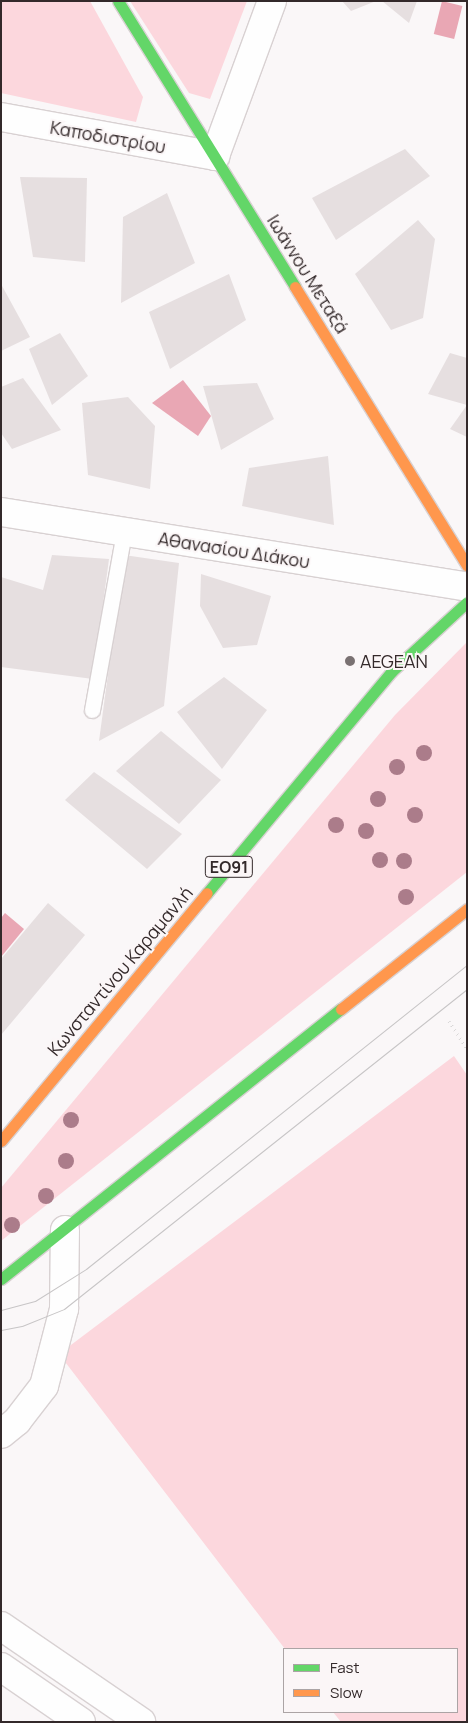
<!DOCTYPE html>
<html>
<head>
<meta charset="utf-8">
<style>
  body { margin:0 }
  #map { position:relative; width:468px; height:1723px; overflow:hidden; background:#faf7f8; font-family:Manrope,sans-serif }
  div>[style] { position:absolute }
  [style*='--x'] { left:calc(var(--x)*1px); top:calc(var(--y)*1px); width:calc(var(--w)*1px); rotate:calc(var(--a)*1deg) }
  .green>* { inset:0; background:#fcd7dd }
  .water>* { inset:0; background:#e9a7b4; transform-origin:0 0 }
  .building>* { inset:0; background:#e6dfe0 }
  .path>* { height:3px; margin-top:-1.5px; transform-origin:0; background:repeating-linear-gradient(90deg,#d8d7d7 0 1px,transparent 0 5px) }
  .roads { filter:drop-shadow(1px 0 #d8d1d2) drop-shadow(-1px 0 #d8d1d2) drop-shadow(0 1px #d8d1d2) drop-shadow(0 -1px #d8d1d2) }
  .lane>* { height:15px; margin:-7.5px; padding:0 7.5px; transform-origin:7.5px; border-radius:7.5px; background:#fefefe }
  .street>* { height:28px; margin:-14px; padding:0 14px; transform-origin:14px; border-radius:14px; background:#fefefe }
  .fast>* { height:11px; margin:-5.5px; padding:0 5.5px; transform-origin:5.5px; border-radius:5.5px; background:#63d668 }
  .slow>* { height:11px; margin:-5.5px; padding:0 5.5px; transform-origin:5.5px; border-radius:5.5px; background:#ff974d }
  .tram>* { height:1px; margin:-0.5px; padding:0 0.5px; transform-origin:0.5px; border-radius:0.5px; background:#c7c5c6 }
  .trees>* { width:16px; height:16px; margin:-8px; border-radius:50%; background:#ab7c8a }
  .dots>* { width:14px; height:14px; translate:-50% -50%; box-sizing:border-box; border:2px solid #fbf6f7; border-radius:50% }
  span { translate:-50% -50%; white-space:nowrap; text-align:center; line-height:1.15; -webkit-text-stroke:4px #fbf6f7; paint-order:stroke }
  .shield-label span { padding:1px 4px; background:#fbf6f7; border:1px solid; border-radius:4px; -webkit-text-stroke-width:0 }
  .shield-label { font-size:16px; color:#33292a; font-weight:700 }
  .street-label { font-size:18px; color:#33292a }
  .poi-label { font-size:18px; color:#33292a }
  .left { translate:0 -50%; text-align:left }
  .frame { position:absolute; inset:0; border:2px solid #33292a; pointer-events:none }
  .legend { position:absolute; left:283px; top:1648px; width:175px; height:65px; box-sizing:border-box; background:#fbf6f7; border:1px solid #aba4a5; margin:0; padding:6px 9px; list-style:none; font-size:15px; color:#33292a }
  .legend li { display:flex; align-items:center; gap:10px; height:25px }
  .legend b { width:25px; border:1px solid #aba4a5 }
</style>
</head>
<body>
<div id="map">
  <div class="green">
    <i style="clip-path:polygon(1px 1px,90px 1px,143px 97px,136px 122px,1px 93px)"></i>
    <i style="clip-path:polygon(130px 1px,247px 1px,210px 99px,189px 93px)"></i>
    <i style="clip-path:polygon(467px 642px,467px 872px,1px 1241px,1px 1188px,395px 715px)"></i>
    <i style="clip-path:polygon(454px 1056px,467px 1075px,467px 1722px,341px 1722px,333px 1712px,457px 1712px,457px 1649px,285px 1649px,59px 1354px)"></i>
  </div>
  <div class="water">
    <i style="left:442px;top:1px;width:21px;height:34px;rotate:14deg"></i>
    <i style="clip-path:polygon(183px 380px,211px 416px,198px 436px,152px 403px)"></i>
    <i style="clip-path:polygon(5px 913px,24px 929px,1px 957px,1px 918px)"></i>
  </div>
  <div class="building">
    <i style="clip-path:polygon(342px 1px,376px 1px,351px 11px)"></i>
    <i style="clip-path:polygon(382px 1px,417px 1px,409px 23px)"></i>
    <i style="clip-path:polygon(405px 149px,430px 176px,336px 240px,312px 198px)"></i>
    <i style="clip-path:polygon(20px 177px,87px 178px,85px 262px,33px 257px)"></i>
    <i style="clip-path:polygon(167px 193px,195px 263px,121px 303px,123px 217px)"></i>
    <i style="clip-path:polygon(418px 220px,435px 239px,423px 318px,391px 330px,355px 274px)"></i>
    <i style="clip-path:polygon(229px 274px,246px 320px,170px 369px,149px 312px)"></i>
    <i style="clip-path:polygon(1px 284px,30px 337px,1px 351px)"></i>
    <i style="clip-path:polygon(60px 333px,88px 376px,52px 405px,29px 349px)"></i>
    <i style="clip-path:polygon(450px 353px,467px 358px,467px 405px,428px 394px)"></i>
    <i style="clip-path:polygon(23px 378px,61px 430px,12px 449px,1px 433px,1px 387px)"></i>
    <i style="clip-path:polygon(257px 383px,274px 419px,221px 450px,203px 386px)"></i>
    <i style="clip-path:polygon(128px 397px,155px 426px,150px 489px,88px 475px,82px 403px)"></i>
    <i style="clip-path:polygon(467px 405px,467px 437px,450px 429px)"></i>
    <i style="clip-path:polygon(328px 456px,334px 525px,242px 506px,249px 468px)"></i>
    <i style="clip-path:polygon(52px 555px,109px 559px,93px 679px,1px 667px,1px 577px,43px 590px)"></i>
    <i style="clip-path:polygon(124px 555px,179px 563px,164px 706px,99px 741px)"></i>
    <i style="clip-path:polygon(201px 574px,271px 596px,257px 645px,223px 648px,200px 606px)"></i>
    <i style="clip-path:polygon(224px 677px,267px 710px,222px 769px,177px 712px)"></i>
    <i style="clip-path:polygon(161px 731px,221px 780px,179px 824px,116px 771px)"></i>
    <i style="clip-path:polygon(94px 772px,182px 834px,147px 869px,65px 800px)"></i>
    <i style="clip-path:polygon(48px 903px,85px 935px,1px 1035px,1px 959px)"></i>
  </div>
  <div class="path">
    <i style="--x:449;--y:1021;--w:33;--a:57"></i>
  </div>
  <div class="roads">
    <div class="lane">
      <i style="--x:92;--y:710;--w:181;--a:-79.8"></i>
    </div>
    <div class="street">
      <i style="--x:1;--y:117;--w:218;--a:10.3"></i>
      <i style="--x:215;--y:156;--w:165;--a:-69.8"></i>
      <i style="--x:1;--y:512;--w:472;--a:9.1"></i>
      <i style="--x:1;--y:1434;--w:21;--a:-39"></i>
      <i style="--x:17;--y:1421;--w:44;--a:-52.4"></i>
      <i style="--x:44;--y:1386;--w:80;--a:-75.4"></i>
      <i style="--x:64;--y:1309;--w:79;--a:-89.3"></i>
      <i style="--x:1;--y:1626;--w:170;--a:34.4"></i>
      <i style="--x:1;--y:1667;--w:97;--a:34.5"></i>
    </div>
    <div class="fast">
      <i style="--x:118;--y:1;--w:336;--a:58.2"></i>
      <i style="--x:207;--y:893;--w:288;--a:-50.2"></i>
      <i style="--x:391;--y:672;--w:103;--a:-42.6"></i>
      <i style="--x:1;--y:1279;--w:434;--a:-38.5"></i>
    </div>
    <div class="slow">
      <i style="--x:295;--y:287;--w:327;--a:58.3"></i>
      <i style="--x:341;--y:1009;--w:161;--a:-38.4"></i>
      <i style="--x:1;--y:1141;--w:322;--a:-50.3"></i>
    </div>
  </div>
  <div class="tram">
    <i style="--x:1;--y:1310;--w:35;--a:-15"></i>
    <i style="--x:35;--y:1301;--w:60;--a:-32.1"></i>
    <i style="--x:86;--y:1269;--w:487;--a:-38.6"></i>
    <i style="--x:1;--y:1330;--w:21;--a:-11"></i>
    <i style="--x:22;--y:1326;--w:45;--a:-22"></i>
    <i style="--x:64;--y:1309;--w:515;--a:-38.45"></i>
  </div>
  <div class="trees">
    <i style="left:424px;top:753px"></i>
    <i style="left:397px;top:767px"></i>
    <i style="left:378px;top:799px"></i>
    <i style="left:415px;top:815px"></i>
    <i style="left:336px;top:825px"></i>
    <i style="left:366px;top:831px"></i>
    <i style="left:380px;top:860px"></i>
    <i style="left:404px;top:861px"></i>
    <i style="left:406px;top:897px"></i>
    <i style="left:71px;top:1120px"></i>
    <i style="left:66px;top:1161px"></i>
    <i style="left:46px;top:1196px"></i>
    <i style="left:12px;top:1225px"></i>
  </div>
  <div class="dots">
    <i style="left:350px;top:661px;background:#797172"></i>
  </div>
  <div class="shield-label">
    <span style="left:229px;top:867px">ΕΟ91</span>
  </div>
  <div class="street-label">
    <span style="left:108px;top:137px;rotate:10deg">Καποδιστρίου</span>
    <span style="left:308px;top:274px;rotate:58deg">Ιωάννου Μεταξά</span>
    <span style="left:234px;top:550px;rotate:9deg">Αθανασίου Διάκου</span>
    <span style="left:120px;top:971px;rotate:-50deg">Κωνσταντίνου Καραμανλή</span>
  </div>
  <div class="poi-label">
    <span class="left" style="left:360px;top:661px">AEGEAN</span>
  </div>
  <div class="frame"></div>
  <ul class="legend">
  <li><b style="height:6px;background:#63d668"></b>Fast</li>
  <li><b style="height:6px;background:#ff974d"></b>Slow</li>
  </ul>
</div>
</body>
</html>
